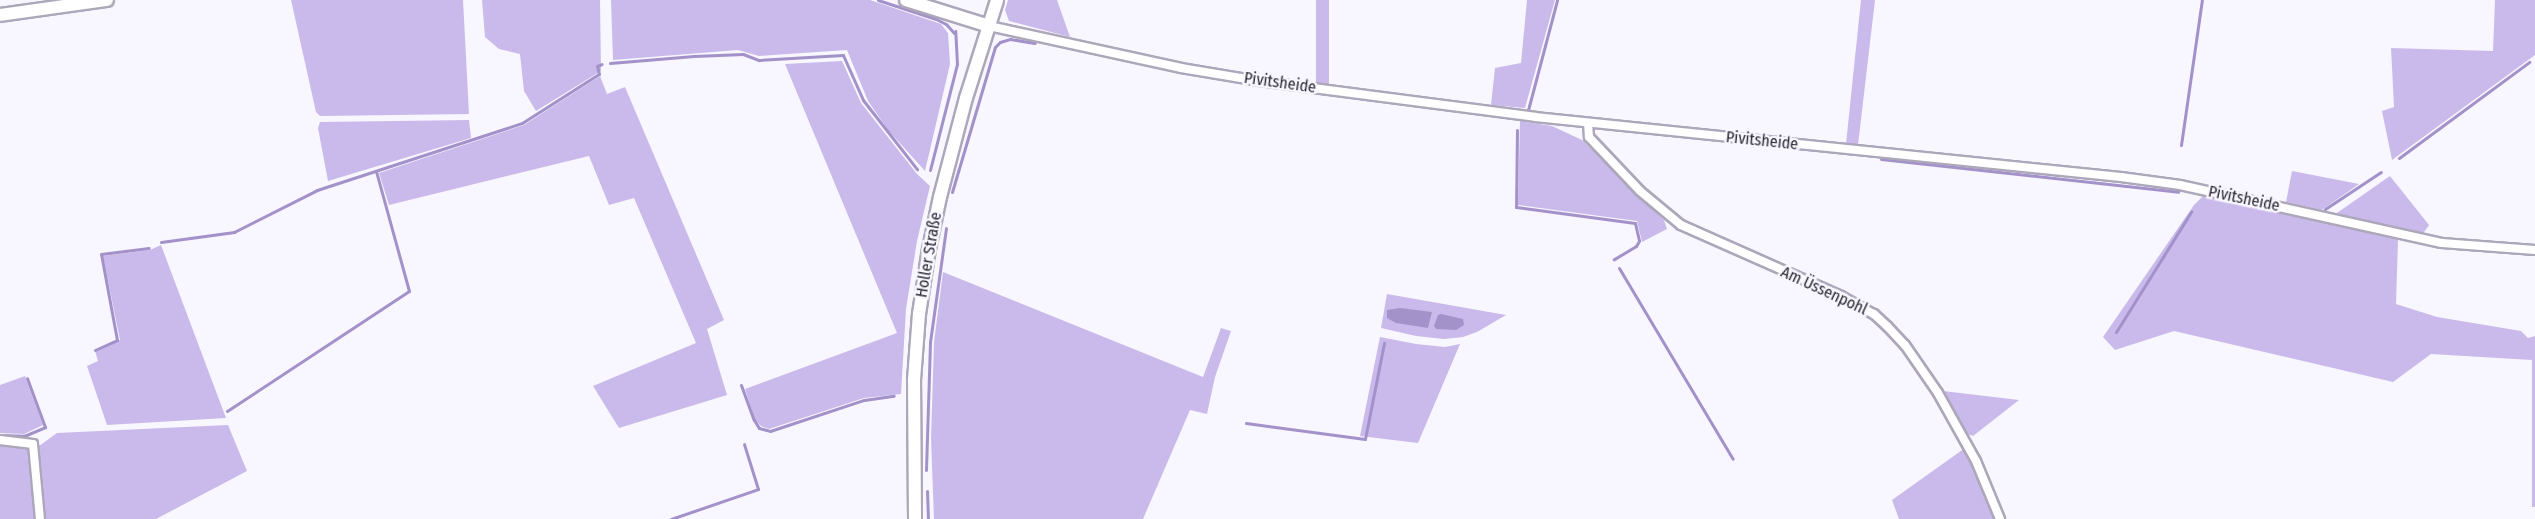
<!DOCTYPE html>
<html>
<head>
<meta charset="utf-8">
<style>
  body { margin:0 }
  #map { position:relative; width:2535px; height:519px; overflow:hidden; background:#f8f6fe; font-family:"Fira Sans Condensed",sans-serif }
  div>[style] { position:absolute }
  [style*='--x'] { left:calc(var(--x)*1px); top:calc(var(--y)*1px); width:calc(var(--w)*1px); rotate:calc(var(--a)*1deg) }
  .green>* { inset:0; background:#cabaeb; transform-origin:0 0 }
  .water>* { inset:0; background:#a391c9 }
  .stream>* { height:3px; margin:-1.5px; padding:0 1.5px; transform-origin:1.5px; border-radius:1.5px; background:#a391c9 }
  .roads { filter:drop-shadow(2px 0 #ada7ba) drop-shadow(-2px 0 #ada7ba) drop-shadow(0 2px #ada7ba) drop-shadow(0 -2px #ada7ba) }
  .street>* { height:8px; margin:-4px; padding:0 4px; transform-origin:4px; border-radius:4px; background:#fff }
  .secondary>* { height:12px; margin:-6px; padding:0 6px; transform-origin:6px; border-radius:6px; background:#fff }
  span { translate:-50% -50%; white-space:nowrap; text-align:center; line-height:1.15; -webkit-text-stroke:5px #f8f6fe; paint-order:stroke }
  .street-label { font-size:16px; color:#2a282f }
</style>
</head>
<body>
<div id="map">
  <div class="green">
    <i style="clip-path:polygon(291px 0,463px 0,469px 114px,320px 116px,316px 112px)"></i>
    <i style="clip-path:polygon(482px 0,600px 0,601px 71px,536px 111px,524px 91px,520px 54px,499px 49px,485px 37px)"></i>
    <i style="clip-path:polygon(611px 0,870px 0,941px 24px,948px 33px,950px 64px,925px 171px,888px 130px,868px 101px,847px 50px,759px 56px,738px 50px,613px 60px)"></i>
    <i style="clip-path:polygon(1008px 0,1057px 0,1070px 37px,1009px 21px,1005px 10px)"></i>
    <i style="left:1316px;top:0;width:13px;height:88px"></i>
    <i style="clip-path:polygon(1527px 0,1555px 0,1525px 108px,1491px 105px,1495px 68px,1521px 63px)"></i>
    <i style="clip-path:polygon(1861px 0,1875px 0,1858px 145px,1846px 144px)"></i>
    <i style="clip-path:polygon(2495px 0,2535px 0,2535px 55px,2392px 160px,2382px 111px,2394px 107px,2391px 48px,2493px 51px)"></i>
    <i style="clip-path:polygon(842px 61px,861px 103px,917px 174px,930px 186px,917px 241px,906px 309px,901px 394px,864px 398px,769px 429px,761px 426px,755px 420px,745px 389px,897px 333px,785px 64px)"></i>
    <i style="clip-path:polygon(600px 76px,607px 94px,625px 87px,724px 320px,707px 329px,727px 395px,619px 428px,593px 386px,696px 343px,634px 198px,609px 205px,589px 156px,389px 205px,379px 173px,524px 125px)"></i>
    <i style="clip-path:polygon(469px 120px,471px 138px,328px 181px,318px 128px,320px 122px)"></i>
    <i style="clip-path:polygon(1520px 121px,1552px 126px,1582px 140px,1664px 220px,1667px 229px,1642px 242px,1637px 221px,1518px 205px)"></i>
    <i style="clip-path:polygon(2292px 171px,2359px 184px,2322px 210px,2286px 202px)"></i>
    <i style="clip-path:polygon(2390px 176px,2429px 225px,2422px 235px,2334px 215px)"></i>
    <i style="clip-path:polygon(2204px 195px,2398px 239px,2396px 304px,2437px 317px,2521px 331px,2528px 338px,2535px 336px,2535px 507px,2532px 507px,2532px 360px,2431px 354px,2393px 382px,2174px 331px,2115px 350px,2103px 337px,2194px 205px)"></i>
    <i style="clip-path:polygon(161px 245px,226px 418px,107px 425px,87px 366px,98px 361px,95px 351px,120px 340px,103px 256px,150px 250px)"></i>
    <i style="clip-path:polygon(943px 272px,1203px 377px,1221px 328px,1231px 331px,1215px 377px,1207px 414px,1190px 410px,1143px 519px,934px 519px,931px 438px,934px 342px)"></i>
    <i style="clip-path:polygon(1387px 294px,1506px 315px,1477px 332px,1463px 337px,1444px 339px,1416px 336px,1381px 328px)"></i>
    <i style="clip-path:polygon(1380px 337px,1416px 344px,1445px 347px,1460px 344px,1418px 443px,1360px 436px)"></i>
    <i style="clip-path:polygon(25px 376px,43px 425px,24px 434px,0 433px,0 385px)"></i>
    <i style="clip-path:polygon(1943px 391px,2019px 400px,1973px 436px,1965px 433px)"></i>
    <i style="clip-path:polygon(228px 425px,247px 471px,156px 519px,44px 519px,39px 446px,57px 433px)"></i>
    <i style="clip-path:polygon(0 444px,20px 444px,28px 448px,31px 454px,35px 519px,0 519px)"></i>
    <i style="clip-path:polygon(1965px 448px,1995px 519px,1899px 519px,1892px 500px)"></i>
  </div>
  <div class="water">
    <i style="clip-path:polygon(1400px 308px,1432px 312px,1428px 328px,1396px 323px,1387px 318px,1387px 310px)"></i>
    <i style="clip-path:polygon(1441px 314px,1463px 319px,1464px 325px,1456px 330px,1436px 329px,1434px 326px,1438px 315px)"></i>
  </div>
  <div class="stream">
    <i style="--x:878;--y:0;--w:61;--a:18.1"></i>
    <i style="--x:936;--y:19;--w:11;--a:27"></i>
    <i style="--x:946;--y:24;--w:12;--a:48"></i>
    <i style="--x:610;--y:63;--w:84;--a:-4.8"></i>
    <i style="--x:694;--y:56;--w:49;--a:-2.3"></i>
    <i style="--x:743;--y:54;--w:17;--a:21"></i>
    <i style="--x:759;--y:60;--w:84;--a:-3.4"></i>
    <i style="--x:843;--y:55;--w:49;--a:66"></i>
    <i style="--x:863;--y:100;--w:88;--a:52"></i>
    <i style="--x:1528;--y:110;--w:114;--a:-75.2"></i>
    <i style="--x:1517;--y:130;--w:77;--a:90.7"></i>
    <i style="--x:1516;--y:207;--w:120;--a:7.7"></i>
    <i style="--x:1635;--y:223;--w:18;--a:77"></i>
    <i style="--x:1639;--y:241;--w:6;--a:121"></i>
    <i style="--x:1636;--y:246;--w:26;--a:149"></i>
    <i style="--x:2181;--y:145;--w:147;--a:-81.8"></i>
    <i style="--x:2399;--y:158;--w:162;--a:-36.4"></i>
    <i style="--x:1881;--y:159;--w:299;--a:6.3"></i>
    <i style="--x:930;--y:170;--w:109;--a:-75.7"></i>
    <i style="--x:957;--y:64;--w:33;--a:-93"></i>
    <i style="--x:952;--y:192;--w:151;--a:-73.5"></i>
    <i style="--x:995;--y:47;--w:7;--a:-45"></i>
    <i style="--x:1000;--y:42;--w:10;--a:-17"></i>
    <i style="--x:1010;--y:39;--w:25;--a:9"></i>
    <i style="--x:2325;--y:209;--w:67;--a:-33.5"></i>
    <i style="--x:161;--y:242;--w:74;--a:-7.8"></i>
    <i style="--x:234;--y:232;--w:93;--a:-26.8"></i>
    <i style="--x:317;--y:190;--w:216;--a:-18.1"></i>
    <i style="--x:522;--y:123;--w:91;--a:-32.5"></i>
    <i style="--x:599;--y:74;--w:8;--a:-104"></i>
    <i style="--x:597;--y:66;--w:5;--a:-22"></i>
    <i style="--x:1619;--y:268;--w:222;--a:59.2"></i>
    <i style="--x:2116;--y:332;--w:142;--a:-58"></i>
    <i style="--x:95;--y:350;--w:24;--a:-24"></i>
    <i style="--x:117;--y:340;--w:87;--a:-100.5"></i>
    <i style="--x:101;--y:254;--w:48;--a:-7.1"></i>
    <i style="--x:741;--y:385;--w:37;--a:70"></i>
    <i style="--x:754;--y:420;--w:9;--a:58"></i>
    <i style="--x:759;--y:428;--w:11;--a:15"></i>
    <i style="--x:770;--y:431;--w:99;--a:-18.3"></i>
    <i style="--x:864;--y:400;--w:30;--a:-8"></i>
    <i style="--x:227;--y:411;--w:218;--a:-33.4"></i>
    <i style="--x:409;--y:291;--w:124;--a:-105.4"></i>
    <i style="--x:1246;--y:423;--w:120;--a:7.7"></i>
    <i style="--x:1365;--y:439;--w:98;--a:-78.8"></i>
    <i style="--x:0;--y:435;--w:24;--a:2"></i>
    <i style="--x:24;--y:436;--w:23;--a:-23"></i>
    <i style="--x:45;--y:427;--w:52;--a:-110.2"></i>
    <i style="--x:926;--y:470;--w:128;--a:-88.2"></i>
    <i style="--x:930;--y:342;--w:115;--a:-82"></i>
    <i style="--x:927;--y:491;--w:28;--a:88"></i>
    <i style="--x:671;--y:519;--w:92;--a:-19"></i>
    <i style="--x:758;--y:489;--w:47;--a:-107.3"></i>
  </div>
  <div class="roads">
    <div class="street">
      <i style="--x:989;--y:26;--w:197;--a:12.3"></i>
      <i style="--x:1181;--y:68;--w:79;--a:9.5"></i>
      <i style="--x:1259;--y:81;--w:278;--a:7.4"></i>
      <i style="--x:1535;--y:117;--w:589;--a:5.85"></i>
      <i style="--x:2121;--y:177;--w:60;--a:7.7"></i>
      <i style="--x:2180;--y:185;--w:268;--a:12.5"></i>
      <i style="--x:2442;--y:243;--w:93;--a:4.3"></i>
      <i style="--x:1588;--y:123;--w:14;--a:86"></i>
      <i style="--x:1589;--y:137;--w:74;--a:46.6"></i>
      <i style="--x:1640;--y:191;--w:53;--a:39.7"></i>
      <i style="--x:1681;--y:225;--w:175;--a:23.9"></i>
      <i style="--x:1841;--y:296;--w:38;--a:29"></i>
      <i style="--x:1874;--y:314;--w:18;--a:43"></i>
      <i style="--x:1887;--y:326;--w:26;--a:47"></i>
      <i style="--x:1905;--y:345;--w:58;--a:55.5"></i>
      <i style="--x:1938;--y:393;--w:78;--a:60.8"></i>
      <i style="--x:1976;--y:461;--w:63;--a:67.5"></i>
      <i style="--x:0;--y:440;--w:33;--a:7"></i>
      <i style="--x:33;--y:444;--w:75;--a:84.7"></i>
    </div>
    <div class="secondary">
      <i style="--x:906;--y:0;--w:87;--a:17.4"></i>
      <i style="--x:0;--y:15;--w:108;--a:-8"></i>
      <i style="--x:915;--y:519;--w:139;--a:-90.4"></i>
      <i style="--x:914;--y:380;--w:66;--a:-85.7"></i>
      <i style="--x:919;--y:314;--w:66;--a:-81.3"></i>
      <i style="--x:929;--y:249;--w:53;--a:-78.1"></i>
      <i style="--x:940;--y:197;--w:102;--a:-75.3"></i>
      <i style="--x:966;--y:98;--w:103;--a:-72.4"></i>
    </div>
  </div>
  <div class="street-label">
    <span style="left:1280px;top:83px;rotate:8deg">Pivitsheide</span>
    <span style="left:1762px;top:141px;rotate:6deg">Pivitsheide</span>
    <span style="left:2244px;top:199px;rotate:12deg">Pivitsheide</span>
    <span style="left:929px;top:255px;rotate:-80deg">Holler Straße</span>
    <span style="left:1824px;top:291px;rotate:25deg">Am Üssenpohl</span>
  </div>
</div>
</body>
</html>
